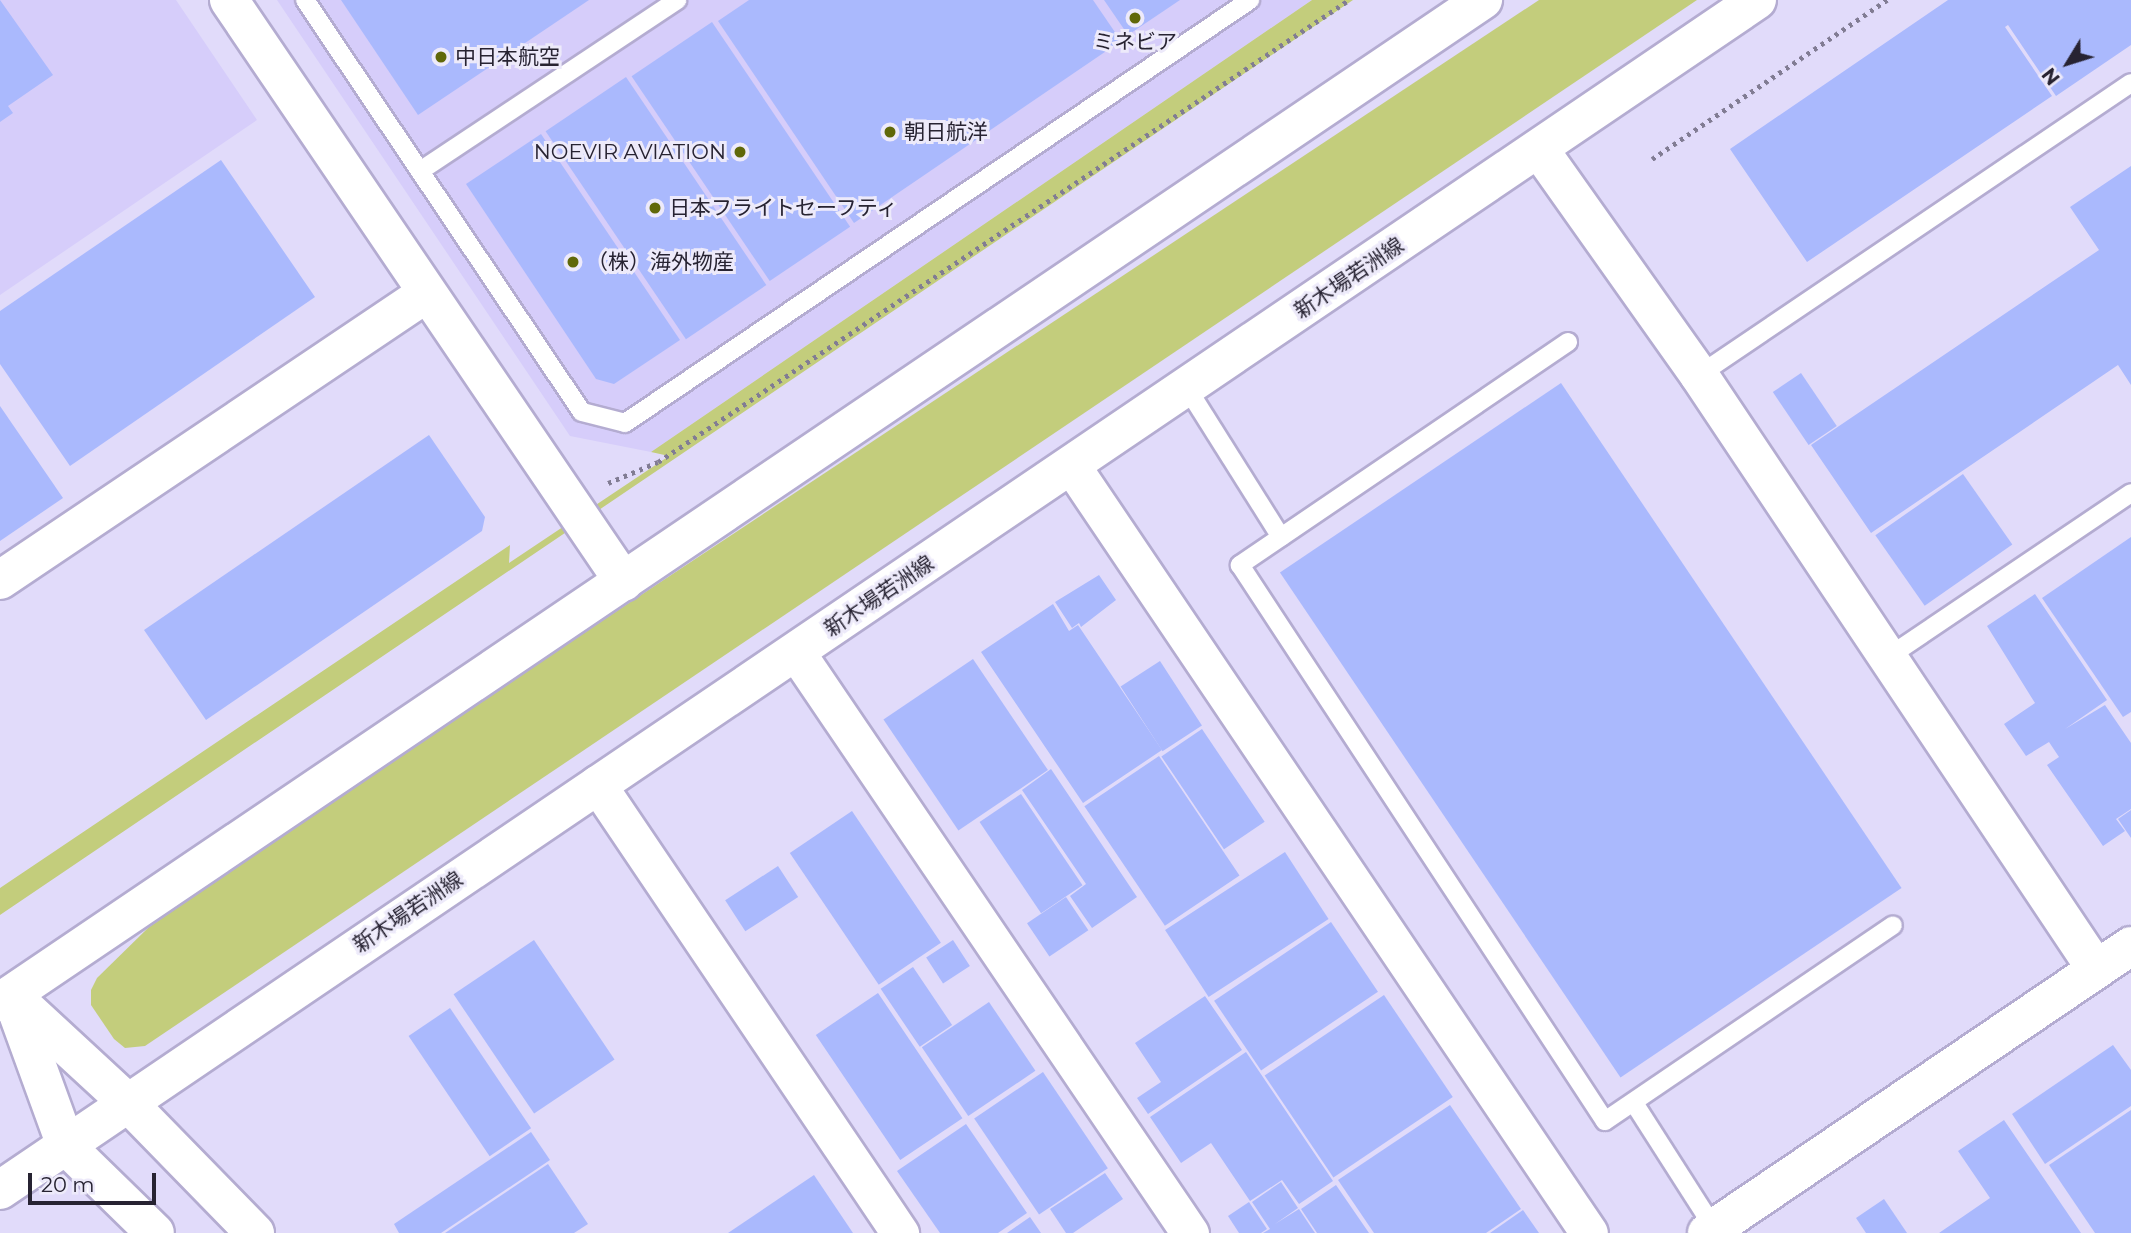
<!DOCTYPE html>
<html>
<head>
<meta charset="utf-8">
<style>
  body { margin:0 }
  #map { position:relative; width:2131px; height:1233px; overflow:hidden; background:#e1dbfa; font-family:Montserrat,"Noto Sans JP",sans-serif }
  div>[style] { position:absolute }
  [style*='--x'] { left:calc(var(--x)*1px); top:calc(var(--y)*1px); width:calc(var(--w)*1px); rotate:calc(var(--a)*1deg) }
  .built>* { inset:0; background:#d6cdfa }
  .green>* { inset:0; background:#c3cd7c }
  .building>* { inset:0; background:#aab9fd; transform-origin:0 0 }
  .path>* { height:4.5px; margin-top:-2.25px; transform-origin:0; background:repeating-linear-gradient(90deg,#817c93 0 3.5px,transparent 0 8.5px) }
  .roads { filter:drop-shadow(2px 0 #b4acd1) drop-shadow(-2px 0 #b4acd1) drop-shadow(0 2px #b4acd1) drop-shadow(0 -2px #b4acd1) }
  .service>* { height:18px; margin:-9px; padding:0 9px; transform-origin:9px; border-radius:9px; background:#fff }
  .minor>* { height:37px; margin:-18.5px; padding:0 18.5px; transform-origin:18.5px; border-radius:18.5px; background:#fff }
  .tertiary>* { height:38px; margin:-19px; padding:0 19px; transform-origin:19px; border-radius:19px; background:#fff }
  .dots>* { width:19px; height:19px; translate:-50% -50%; box-sizing:border-box; border:4px solid #edeafa; border-radius:50% }
  span { translate:-50% -50%; white-space:nowrap; text-align:center; line-height:1.15; -webkit-text-stroke:6px #edeafa; paint-order:stroke }
  .poi-label { font-size:21px; color:#272332 }
  .left { translate:0 -50%; text-align:left }
  .right { translate:-100% -50%; text-align:right }
  .street-label { font-size:21px; color:#272332 }
  .north { position:absolute; left:2033px; top:28px; width:70px; height:70px; -webkit-text-stroke:5px #edeafa; paint-order:stroke; rotate:232deg; font-size:19px; font-weight:700; line-height:28px; text-align:center; color:#272332 }
  .north::after { content:''; display:block; margin:auto; width:24px; height:32px; background:#272332; clip-path:polygon(50% 0,100% 100%,50% 72%,0 100%) }
  .scale { position:absolute; left:28px; top:1173px; width:128px; height:32px; box-sizing:border-box; border:4px solid #272332; border-top:0; padding-left:9px; font-size:21px; line-height:24px; white-space:nowrap; color:#272332; -webkit-text-stroke:5px #edeafa; paint-order:stroke }
</style>
</head>
<body>
<div id="map">
  <div class="built">
    <i style="clip-path:polygon(0 0,176px 0,257px 120px,0 295px)"></i>
    <i style="clip-path:polygon(277px 0,1312px 0,651px 452px,570px 436px)"></i>
  </div>
  <div class="green">
    <i style="clip-path:polygon(1312px 0,1353px 0,0 915px,0 888px,510px 545px,509px 563px,669px 456px,651px 452px)"></i>
    <i style="clip-path:polygon(1539px 0,1697px 0,145px 1046px,125px 1048px,114px 1039px,91px 1005px,91px 990px,97px 978px,149px 927px,440px 728px)"></i>
  </div>
  <div class="building">
    <i style="clip-path:polygon(0 0,53px 75px,8px 106px,13px 113px,0 122px)"></i>
    <i style="clip-path:polygon(341px 0,589px 0,418px 115px)"></i>
    <i style="clip-path:polygon(749px 0,1093px 0,1121px 41px,854px 223px,718px 21px)"></i>
    <i style="clip-path:polygon(1104px 0,1180px 0,1128px 35px)"></i>
    <i style="clip-path:polygon(1948px 0,2131px 0,2131px 45px,2056px 96px,2008px 25px,2005px 27px,2052px 96px,1807px 262px,1730px 149px)"></i>
    <i style="left:712px;top:22px;width:247px;height:97px;rotate:56deg"></i>
    <i style="left:626px;top:77px;width:251px;height:97px;rotate:56deg"></i>
    <i style="clip-path:polygon(541px 134px,680px 340px,614px 384px,596px 379px,466px 184px)"></i>
    <i style="clip-path:polygon(221px 160px,315px 297px,70px 466px,0 364px,0 311px)"></i>
    <i style="clip-path:polygon(2131px 166px,2131px 385px,2118px 365px,1871px 533px,1811px 445px,2099px 250px,2070px 207px)"></i>
    <i style="left:1801px;top:373px;width:64px;height:34px;rotate:56deg"></i>
    <i style="left:1561px;top:383px;width:609px;height:339px;rotate:56deg"></i>
    <i style="clip-path:polygon(0 406px,63px 498px,0 541px)"></i>
    <i style="clip-path:polygon(429px 435px,485px 517px,482px 531px,206px 720px,144px 630px)"></i>
    <i style="left:1963px;top:474px;width:86px;height:107px;rotate:55deg"></i>
    <i style="clip-path:polygon(2131px 537px,2131px 712px,2123px 717px,2042px 598px)"></i>
    <i style="clip-path:polygon(1099px 575px,1116px 600px,1081px 627px,1079px 623px,1072px 628px,1055px 602px)"></i>
    <i style="clip-path:polygon(2035px 594px,2107px 700px,2065px 729px,2105px 705px,2131px 743px,2131px 809px,2116px 819px,2125px 831px,2103px 846px,2047px 765px,2059px 757px,2049px 742px,2026px 756px,2004px 724px,2035px 703px,1987px 626px)"></i>
    <i style="clip-path:polygon(1053px 604px,1069px 631px,1078px 625px,1162px 750px,1083px 803px,981px 652px)"></i>
    <i style="left:973px;top:659px;width:134px;height:108px;rotate:56deg"></i>
    <i style="left:1160px;top:661px;width:77px;height:47px;rotate:57deg"></i>
    <i style="left:1202px;top:729px;width:112px;height:49px;rotate:56deg"></i>
    <i style="left:1159px;top:756px;width:144px;height:90px;rotate:56deg"></i>
    <i style="clip-path:polygon(1051px 769px,1137px 897px,1092px 928px,1070px 896px,1086px 884px,1022px 790px)"></i>
    <i style="left:1021px;top:794px;width:110px;height:50px;rotate:56deg"></i>
    <i style="clip-path:polygon(2131px 810px,2131px 838px,2118px 819px)"></i>
    <i style="left:852px;top:811px;width:159px;height:75px;rotate:56deg"></i>
    <i style="left:1285px;top:852px;width:80px;height:143px;rotate:57deg"></i>
    <i style="left:778px;top:866px;width:37px;height:63px;rotate:57deg"></i>
    <i style="left:1066px;top:897px;width:40px;height:47px;rotate:56deg"></i>
    <i style="left:1331px;top:922px;width:84px;height:141px;rotate:56deg"></i>
    <i style="left:534px;top:940px;width:144px;height:97px;rotate:56deg"></i>
    <i style="left:953px;top:940px;width:31px;height:32px;rotate:57deg"></i>
    <i style="left:913px;top:967px;width:70px;height:39px;rotate:56deg"></i>
    <i style="left:878px;top:993px;width:151px;height:75px;rotate:56deg"></i>
    <i style="left:1384px;top:995px;width:123px;height:144px;rotate:56deg"></i>
    <i style="clip-path:polygon(1205px 996px,1242px 1050px,1148px 1114px,1137px 1098px,1161px 1082px,1135px 1043px)"></i>
    <i style="left:989px;top:1002px;width:83px;height:81px;rotate:56deg"></i>
    <i style="left:450px;top:1008px;width:145px;height:50px;rotate:56deg"></i>
    <i style="clip-path:polygon(2113px 1045px,2131px 1070px,2131px 1106px,2045px 1164px,2012px 1114px)"></i>
    <i style="clip-path:polygon(1246px 1052px,1333px 1181px,1299px 1204px,1282px 1180px,1250px 1201px,1211px 1143px,1181px 1163px,1150px 1117px)"></i>
    <i style="left:1043px;top:1072px;width:116px;height:83px;rotate:56deg"></i>
    <i style="clip-path:polygon(1450px 1105px,1521px 1209px,1486px 1233px,1374px 1233px,1338px 1180px)"></i>
    <i style="clip-path:polygon(2131px 1110px,2131px 1233px,2095px 1233px,2049px 1165px)"></i>
    <i style="clip-path:polygon(2004px 1120px,2081px 1233px,1939px 1233px,1990px 1198px,1958px 1151px)"></i>
    <i style="clip-path:polygon(966px 1124px,1027px 1213px,998px 1233px,940px 1233px,897px 1171px)"></i>
    <i style="clip-path:polygon(531px 1132px,550px 1160px,441px 1233px,399px 1233px,394px 1224px)"></i>
    <i style="clip-path:polygon(548px 1164px,588px 1224px,574px 1233px,445px 1233px)"></i>
    <i style="clip-path:polygon(1105px 1173px,1123px 1199px,1073px 1233px,1066px 1233px,1050px 1209px)"></i>
    <i style="clip-path:polygon(814px 1175px,853px 1233px,728px 1233px)"></i>
    <i style="clip-path:polygon(1281px 1182px,1298px 1208px,1275px 1224px,1299px 1209px,1315px 1233px,1263px 1233px,1270px 1229px,1252px 1202px)"></i>
    <i style="clip-path:polygon(1336px 1185px,1369px 1233px,1317px 1233px,1301px 1209px)"></i>
    <i style="clip-path:polygon(1884px 1199px,1907px 1233px,1866px 1233px,1856px 1218px)"></i>
    <i style="clip-path:polygon(1249px 1202px,1267px 1229px,1261px 1233px,1239px 1233px,1228px 1216px)"></i>
    <i style="clip-path:polygon(1523px 1210px,1539px 1233px,1490px 1233px)"></i>
    <i style="clip-path:polygon(1030px 1217px,1041px 1233px,1007px 1233px)"></i>
  </div>
  <div class="path">
    <i style="--x:1652;--y:159;--w:284;--a:-34.1"></i>
    <i style="--x:608;--y:483;--w:54;--a:-22.8"></i>
    <i style="--x:658;--y:462;--w:831;--a:-33.77"></i>
  </div>
  <div class="roads">
    <div class="service">
      <i style="--x:305;--y:0;--w:496;--a:56.1"></i>
      <i style="--x:582;--y:412;--w:44;--a:14.3"></i>
      <i style="--x:625;--y:423;--w:755;--a:-34.09"></i>
      <i style="--x:420;--y:171;--w:309;--a:-33.6"></i>
      <i style="--x:1568;--y:342;--w:397;--a:145.8"></i>
      <i style="--x:1240;--y:565;--w:665;--a:56.72"></i>
      <i style="--x:1605;--y:1121;--w:348;--a:-34.2"></i>
      <i style="--x:1699;--y:375;--w:521;--a:-34.06"></i>
      <i style="--x:1187;--y:388;--w:176;--a:57.8"></i>
      <i style="--x:1888;--y:657;--w:293;--a:-34"></i>
      <i style="--x:1634;--y:1103;--w:148;--a:57.4"></i>
    </div>
    <div class="minor">
      <i style="--x:1071;--y:465;--w:926;--a:56"></i>
      <i style="--x:796;--y:652;--w:702;--a:55.86"></i>
      <i style="--x:597;--y:784;--w:542;--a:55.99"></i>
    </div>
    <div class="tertiary">
      <i style="--x:229;--y:0;--w:703;--a:55.84"></i>
      <i style="--x:1539;--y:149;--w:277;--a:54.7"></i>
      <i style="--x:1699;--y:375;--w:714;--a:56.24"></i>
      <i style="--x:0;--y:580;--w:514;--a:-33.91"></i>
      <i style="--x:11;--y:995;--w:162;--a:42.7"></i>
      <i style="--x:130;--y:1105;--w:179;--a:45.7"></i>
      <i style="--x:13;--y:1000;--w:155;--a:70"></i>
      <i style="--x:66;--y:1146;--w:124;--a:44.3"></i>
      <i style="--x:0;--y:1002;--w:1790;--a:-34.05"></i>
      <i style="--x:0;--y:1190;--w:2122;--a:-34.11"></i>
      <i style="--x:1707;--y:1233;--w:512;--a:-34.09"></i>
    </div>
  </div>
  <div class="dots">
    <i style="left:1135px;top:18px;background:#606809"></i>
    <i style="left:441px;top:57px;background:#606809"></i>
    <i style="left:890px;top:132px;background:#606809"></i>
    <i style="left:740px;top:152px;background:#606809"></i>
    <i style="left:655px;top:208px;background:#606809"></i>
    <i style="left:573px;top:262px;background:#606809"></i>
  </div>
  <div class="poi-label">
    <span style="left:1135px;top:42px">ミネビア</span>
    <span class="left" style="left:455px;top:57px">中日本航空</span>
    <span class="left" style="left:904px;top:132px">朝日航洋</span>
    <span class="right" style="left:726px;top:152px">NOEVIR AVIATION</span>
    <span class="left" style="left:669px;top:208px">日本フライトセーフティ</span>
    <span class="left" style="left:587px;top:262px">（株）海外物産</span>
  </div>
  <div class="street-label">
    <span style="left:1349px;top:278px;rotate:-34deg">新木場若洲線</span>
    <span style="left:879px;top:596px;rotate:-34deg">新木場若洲線</span>
    <span style="left:408px;top:912px;rotate:-34deg">新木場若洲線</span>
  </div>
  <div class="north">N</div>
  <div class="scale">20 m</div>
</div>
</body>
</html>
